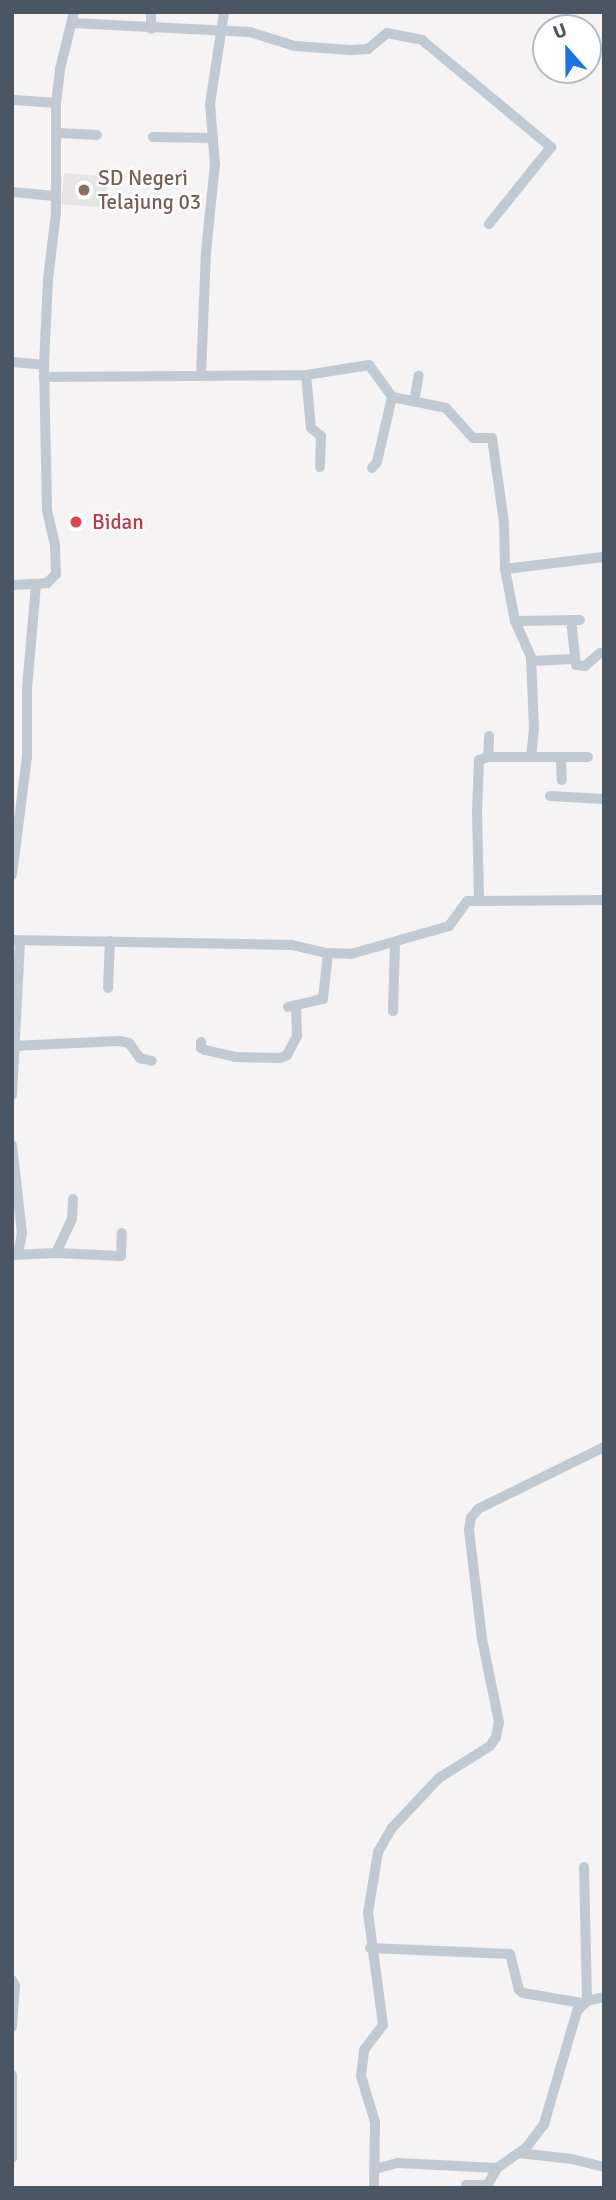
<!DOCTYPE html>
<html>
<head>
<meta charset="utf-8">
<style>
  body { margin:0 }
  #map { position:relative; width:616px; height:2200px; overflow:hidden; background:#f5f3f3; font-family:Signika,sans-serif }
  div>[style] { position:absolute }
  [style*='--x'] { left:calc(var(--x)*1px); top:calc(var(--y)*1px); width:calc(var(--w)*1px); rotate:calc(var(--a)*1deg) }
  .education>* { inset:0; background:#e6e4e5; transform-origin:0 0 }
  .minor>* { height:10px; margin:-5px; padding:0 5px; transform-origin:5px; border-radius:5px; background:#c1cad2 }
  .dots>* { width:19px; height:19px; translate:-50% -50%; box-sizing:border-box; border:4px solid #fff; border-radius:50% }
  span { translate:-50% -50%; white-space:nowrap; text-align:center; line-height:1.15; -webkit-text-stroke:5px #fff; paint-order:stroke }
  .education-label { font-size:21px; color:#785e54 }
  .left { translate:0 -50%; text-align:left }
  .health-label { font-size:21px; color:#be3a42 }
  .frame { position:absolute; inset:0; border:14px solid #4a5661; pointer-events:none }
  .north { position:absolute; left:532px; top:14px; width:70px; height:70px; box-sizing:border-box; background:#fff; border:2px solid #b7bbc0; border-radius:50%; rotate:339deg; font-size:19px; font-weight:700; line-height:28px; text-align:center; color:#4a5661 }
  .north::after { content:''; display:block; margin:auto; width:24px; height:32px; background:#1a73e8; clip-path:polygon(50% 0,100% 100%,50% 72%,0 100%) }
</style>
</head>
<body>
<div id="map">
  <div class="education">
    <i style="left:64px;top:173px;width:44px;height:31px;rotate:5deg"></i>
  </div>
  <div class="minor">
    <i style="--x:72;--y:23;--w:178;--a:2.9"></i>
    <i style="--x:250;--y:32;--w:47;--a:17.3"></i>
    <i style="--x:295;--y:46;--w:55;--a:4.2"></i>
    <i style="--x:350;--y:50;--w:18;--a:-3"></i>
    <i style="--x:368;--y:49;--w:25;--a:-40"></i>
    <i style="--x:387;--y:33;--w:36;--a:11"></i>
    <i style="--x:422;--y:40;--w:168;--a:39.7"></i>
    <i style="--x:551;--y:147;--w:99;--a:128.8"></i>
    <i style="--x:151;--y:29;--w:17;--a:-90"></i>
    <i style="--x:15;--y:100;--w:41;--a:4.2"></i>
    <i style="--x:58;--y:133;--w:39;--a:3"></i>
    <i style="--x:153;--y:137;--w:60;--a:1"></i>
    <i style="--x:12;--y:192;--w:43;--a:5.3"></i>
    <i style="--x:12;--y:362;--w:32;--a:5"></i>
    <i style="--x:306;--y:375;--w:53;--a:84.6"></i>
    <i style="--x:311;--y:428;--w:13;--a:39"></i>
    <i style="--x:321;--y:436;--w:31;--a:92"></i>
    <i style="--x:201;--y:376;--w:124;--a:-87.7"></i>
    <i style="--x:206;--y:252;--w:88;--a:-84.2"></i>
    <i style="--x:215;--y:164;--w:60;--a:-94.8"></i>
    <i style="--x:210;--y:104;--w:93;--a:-81.3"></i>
    <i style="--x:44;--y:377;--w:262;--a:-0.4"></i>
    <i style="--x:306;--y:375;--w:64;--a:-9"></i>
    <i style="--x:369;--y:365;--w:39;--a:54"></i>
    <i style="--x:392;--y:397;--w:55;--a:11.5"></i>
    <i style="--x:446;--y:408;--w:40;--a:48"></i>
    <i style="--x:473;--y:438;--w:19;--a:0"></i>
    <i style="--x:492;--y:438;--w:85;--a:81.9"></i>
    <i style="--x:504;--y:522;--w:47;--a:88.8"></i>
    <i style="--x:505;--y:569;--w:53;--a:79.1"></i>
    <i style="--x:515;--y:621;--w:39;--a:66"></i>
    <i style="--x:531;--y:657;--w:72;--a:87.6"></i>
    <i style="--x:534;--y:729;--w:28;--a:96"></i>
    <i style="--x:531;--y:757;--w:43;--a:180"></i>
    <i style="--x:488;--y:757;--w:9;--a:162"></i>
    <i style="--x:479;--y:760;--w:51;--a:92.2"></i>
    <i style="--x:477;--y:811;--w:89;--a:88.7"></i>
    <i style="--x:414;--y:402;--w:27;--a:-80"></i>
    <i style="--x:372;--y:468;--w:8;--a:-50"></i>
    <i style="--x:377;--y:462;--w:67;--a:-77"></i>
    <i style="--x:505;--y:569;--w:99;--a:-7"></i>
    <i style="--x:12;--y:585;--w:35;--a:-3"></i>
    <i style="--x:47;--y:583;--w:13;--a:-45"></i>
    <i style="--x:56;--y:574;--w:29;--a:-92"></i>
    <i style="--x:55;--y:545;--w:37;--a:-103"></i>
    <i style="--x:47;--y:509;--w:144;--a:-91.2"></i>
    <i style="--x:44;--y:365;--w:86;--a:-87.3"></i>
    <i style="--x:48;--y:279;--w:66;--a:-83.1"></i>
    <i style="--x:56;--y:213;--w:110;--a:-90"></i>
    <i style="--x:56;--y:103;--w:34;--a:-83"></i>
    <i style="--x:60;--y:69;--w:59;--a:-76.2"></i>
    <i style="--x:571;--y:620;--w:45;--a:83.7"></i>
    <i style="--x:576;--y:665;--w:9;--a:6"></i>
    <i style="--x:585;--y:666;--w:20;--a:-41"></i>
    <i style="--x:515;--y:621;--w:65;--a:-0.9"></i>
    <i style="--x:531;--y:661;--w:42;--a:-2.7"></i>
    <i style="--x:488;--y:757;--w:21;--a:-87"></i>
    <i style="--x:531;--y:757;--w:57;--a:0"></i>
    <i style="--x:561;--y:757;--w:23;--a:88"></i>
    <i style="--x:550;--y:796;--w:54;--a:3.2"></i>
    <i style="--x:12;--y:875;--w:119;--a:-82.8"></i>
    <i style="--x:27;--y:757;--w:68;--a:-90"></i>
    <i style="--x:27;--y:689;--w:104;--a:-85.1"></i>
    <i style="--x:12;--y:940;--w:280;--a:1"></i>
    <i style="--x:292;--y:945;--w:37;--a:13"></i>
    <i style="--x:328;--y:953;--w:23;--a:2"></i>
    <i style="--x:351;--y:954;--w:102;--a:-15.9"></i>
    <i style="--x:449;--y:926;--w:31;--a:-54"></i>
    <i style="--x:467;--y:901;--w:137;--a:-0.4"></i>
    <i style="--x:108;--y:988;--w:47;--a:-87.6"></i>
    <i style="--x:288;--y:1007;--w:36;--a:-13"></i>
    <i style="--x:323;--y:999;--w:46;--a:-83.8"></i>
    <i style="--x:393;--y:1011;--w:68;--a:-88.3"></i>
    <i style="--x:201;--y:1042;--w:6;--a:90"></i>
    <i style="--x:201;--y:1048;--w:4;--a:27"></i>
    <i style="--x:205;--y:1050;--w:31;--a:13"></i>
    <i style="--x:235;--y:1057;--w:45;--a:1.3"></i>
    <i style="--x:280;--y:1058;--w:8;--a:-23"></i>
    <i style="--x:287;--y:1055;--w:21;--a:-62"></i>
    <i style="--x:297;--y:1036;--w:30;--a:-92"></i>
    <i style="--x:12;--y:1046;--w:107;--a:-2.7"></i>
    <i style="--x:119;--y:1041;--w:10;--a:11"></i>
    <i style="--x:129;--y:1043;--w:19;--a:54"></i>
    <i style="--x:140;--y:1058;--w:12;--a:14"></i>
    <i style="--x:12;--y:1095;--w:155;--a:-87"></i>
    <i style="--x:12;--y:1145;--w:89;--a:83.5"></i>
    <i style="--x:22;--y:1233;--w:21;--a:101"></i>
    <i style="--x:56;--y:1253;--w:38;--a:-65"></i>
    <i style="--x:72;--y:1219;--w:20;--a:-87"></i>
    <i style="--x:12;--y:1255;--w:44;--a:-2.6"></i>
    <i style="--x:56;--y:1253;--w:65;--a:2.6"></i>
    <i style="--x:121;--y:1256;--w:23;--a:-88"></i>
    <i style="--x:584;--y:1867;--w:134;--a:88.7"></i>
    <i style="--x:370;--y:1948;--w:140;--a:2.5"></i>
    <i style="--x:510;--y:1954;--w:37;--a:76"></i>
    <i style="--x:519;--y:1990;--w:5;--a:37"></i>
    <i style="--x:523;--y:1993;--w:60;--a:9.6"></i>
    <i style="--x:12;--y:1980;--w:7;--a:63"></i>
    <i style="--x:15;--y:1986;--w:41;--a:94.2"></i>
    <i style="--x:12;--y:2075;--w:83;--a:90"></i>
    <i style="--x:519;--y:2153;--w:53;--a:6.5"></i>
    <i style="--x:572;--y:2159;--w:33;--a:14"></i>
    <i style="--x:375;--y:2169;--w:24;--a:-15"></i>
    <i style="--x:398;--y:2163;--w:99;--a:2.9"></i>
    <i style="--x:466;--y:2185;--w:21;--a:0"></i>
    <i style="--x:374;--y:2188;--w:66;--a:-89.1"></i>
    <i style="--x:375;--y:2122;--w:48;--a:-106.9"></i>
    <i style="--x:361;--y:2076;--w:26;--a:-83"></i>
    <i style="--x:364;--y:2050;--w:31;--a:-53"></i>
    <i style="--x:383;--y:2025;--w:113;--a:-97.6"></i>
    <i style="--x:368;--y:1913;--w:62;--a:-80.7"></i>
    <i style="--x:378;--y:1852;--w:28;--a:-60"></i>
    <i style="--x:392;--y:1828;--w:69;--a:-46.8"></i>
    <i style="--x:439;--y:1778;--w:60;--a:-32.1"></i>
    <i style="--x:490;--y:1746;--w:11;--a:-56"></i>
    <i style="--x:496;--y:1737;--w:15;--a:-79"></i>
    <i style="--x:499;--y:1722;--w:85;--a:-101.6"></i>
    <i style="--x:482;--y:1639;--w:110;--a:-96.8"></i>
    <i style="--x:469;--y:1530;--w:12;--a:-81"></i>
    <i style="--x:471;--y:1518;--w:11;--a:-52"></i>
    <i style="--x:478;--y:1509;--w:140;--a:-26.2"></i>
    <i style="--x:486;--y:2188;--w:23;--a:-61"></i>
    <i style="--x:497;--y:2168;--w:35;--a:-35"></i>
    <i style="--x:526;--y:2148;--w:30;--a:-53"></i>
    <i style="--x:544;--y:2124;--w:118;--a:-73.7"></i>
    <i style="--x:577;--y:2011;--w:14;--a:-45"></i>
    <i style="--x:587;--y:2001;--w:17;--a:-13"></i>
  </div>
  <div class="dots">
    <i style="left:84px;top:190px;background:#8d6e63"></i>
    <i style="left:76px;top:522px;background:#e0444e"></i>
  </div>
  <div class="education-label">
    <span class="left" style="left:98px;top:190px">SD Negeri<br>Telajung 03</span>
  </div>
  <div class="health-label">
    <span class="left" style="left:92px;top:522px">Bidan</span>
  </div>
  <div class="frame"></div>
  <div class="north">U</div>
</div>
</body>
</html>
